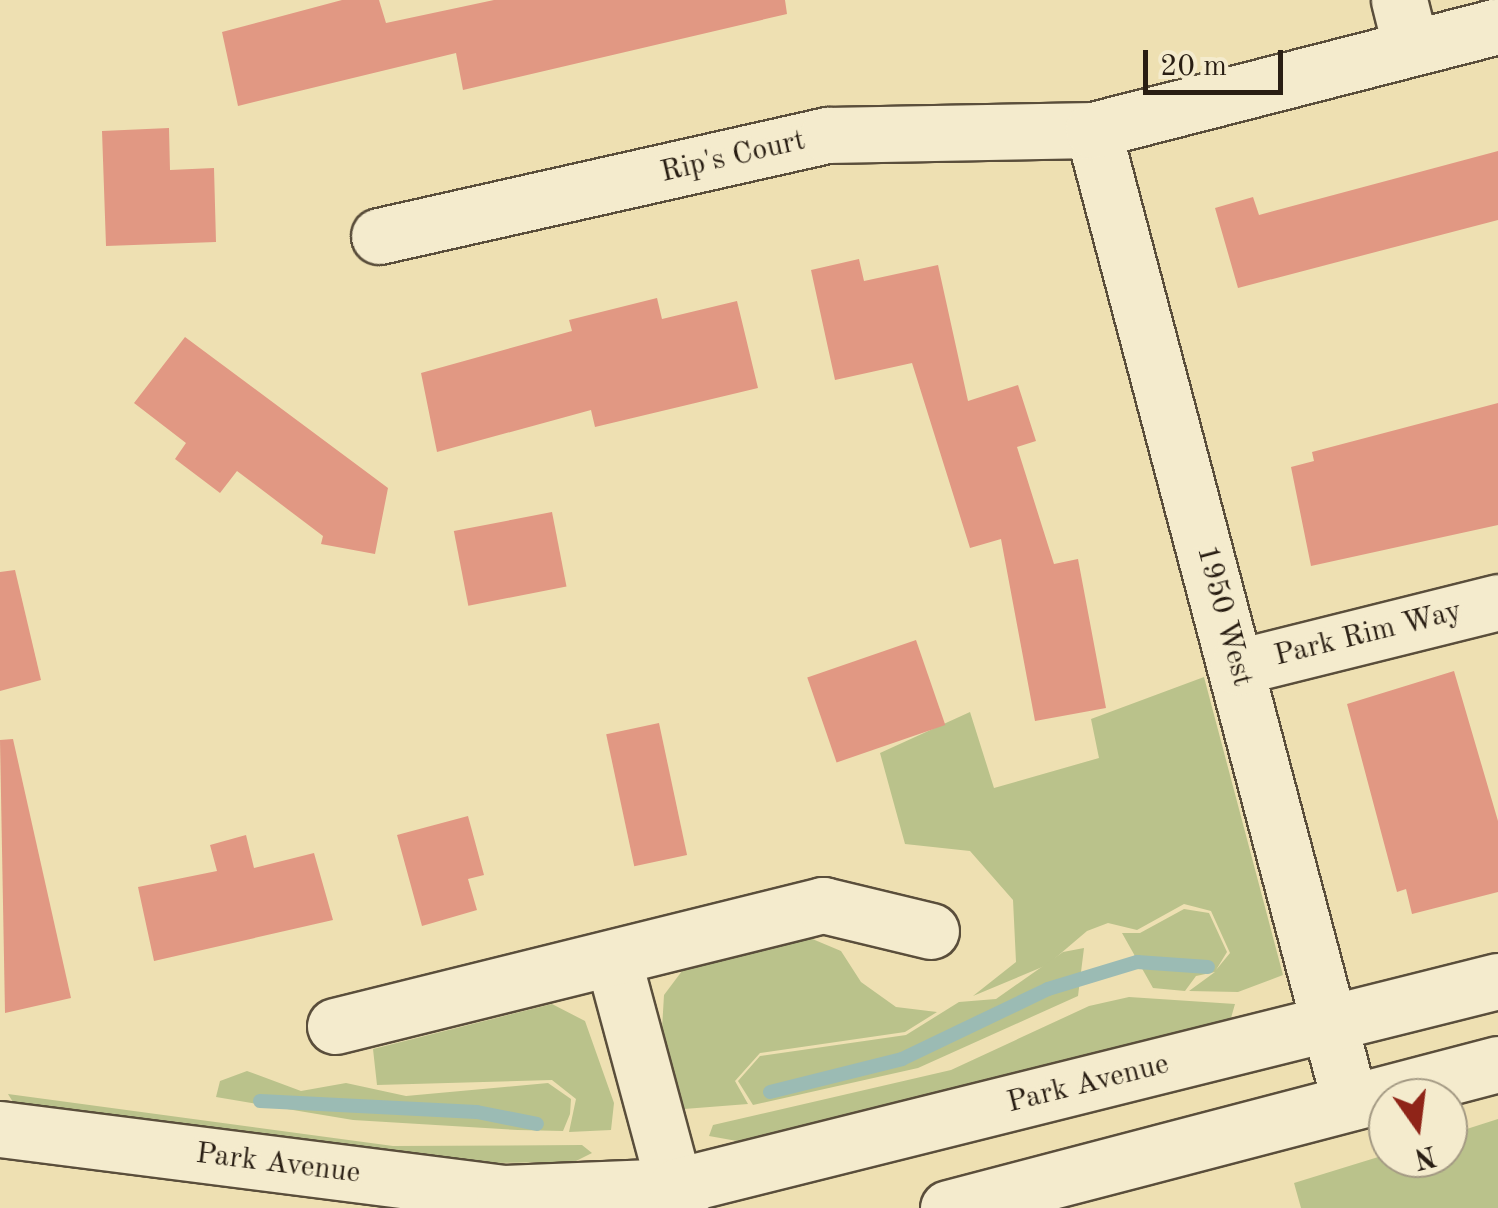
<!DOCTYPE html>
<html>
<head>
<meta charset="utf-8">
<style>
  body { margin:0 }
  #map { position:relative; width:1498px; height:1208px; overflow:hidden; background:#eee0b2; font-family:"Old Standard TT",serif }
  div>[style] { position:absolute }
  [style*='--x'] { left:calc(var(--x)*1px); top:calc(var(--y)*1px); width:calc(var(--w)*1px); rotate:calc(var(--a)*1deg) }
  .green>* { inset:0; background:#bac28b }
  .stream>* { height:14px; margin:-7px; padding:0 7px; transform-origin:7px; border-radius:7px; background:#9bbbb4 }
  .building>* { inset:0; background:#e19883; transform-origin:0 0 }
  .roads { filter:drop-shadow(2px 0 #5a4e3b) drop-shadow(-2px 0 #5a4e3b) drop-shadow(0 2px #5a4e3b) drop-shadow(0 -2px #5a4e3b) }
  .minor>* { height:55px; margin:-27.5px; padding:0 27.5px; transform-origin:27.5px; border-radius:27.5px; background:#f4ebcd }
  span { translate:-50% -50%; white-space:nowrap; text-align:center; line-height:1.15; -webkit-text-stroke:8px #f4ebcd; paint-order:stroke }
  .street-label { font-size:30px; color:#291e13 }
  .north { position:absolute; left:1368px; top:1078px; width:100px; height:100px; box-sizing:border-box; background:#f4ebcd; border:2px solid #a39983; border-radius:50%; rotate:166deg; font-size:28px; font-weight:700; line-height:40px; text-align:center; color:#291e13 }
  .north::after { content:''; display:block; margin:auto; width:35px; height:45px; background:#8f2418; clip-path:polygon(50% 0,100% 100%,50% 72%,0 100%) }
  .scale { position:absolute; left:1143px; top:50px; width:140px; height:45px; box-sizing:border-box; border:5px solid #291e13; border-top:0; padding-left:12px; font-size:30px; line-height:35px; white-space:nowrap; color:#291e13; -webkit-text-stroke:8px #f4ebcd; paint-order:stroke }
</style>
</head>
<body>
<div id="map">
  <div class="green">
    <i style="clip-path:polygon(1204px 677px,1283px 975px,1238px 992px,1189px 991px,1215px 972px,1196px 976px,1185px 991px,1153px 988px,1122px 933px,1140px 933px,1184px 909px,1209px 913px,1227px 952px,1216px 970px,1230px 953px,1211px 911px,1184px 904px,1137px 930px,1108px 923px,1087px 931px,1047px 965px,973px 996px,1016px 962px,1013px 900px,970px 851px,905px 844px,880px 753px,970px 712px,994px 788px,1099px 758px,1091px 719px)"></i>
    <i style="clip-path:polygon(810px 938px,841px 951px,861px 982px,896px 1007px,937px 1012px,905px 1032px,760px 1053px,735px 1081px,748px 1104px,684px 1109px,662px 1029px,664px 995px,682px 971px)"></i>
    <i style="clip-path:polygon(1084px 948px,1078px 996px,918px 1068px,753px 1105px,738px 1081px,760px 1056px,906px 1035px,959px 1002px,996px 999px,1063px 952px)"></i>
    <i style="clip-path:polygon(1129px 997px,1235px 1004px,1231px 1018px,737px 1141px,709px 1136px,713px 1125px,951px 1070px,1089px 1006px)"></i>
    <i style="clip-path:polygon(552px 1004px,585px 1021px,614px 1103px,611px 1130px,569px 1132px,576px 1099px,552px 1080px,377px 1085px,373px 1049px)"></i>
    <i style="clip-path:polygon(247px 1071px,301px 1091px,346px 1083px,406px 1096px,548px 1083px,571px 1099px,570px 1114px,563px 1131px,518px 1130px,353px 1120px,216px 1097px,220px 1081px)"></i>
    <i style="clip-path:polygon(8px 1094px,393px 1146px,582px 1145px,592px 1153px,574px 1162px,396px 1164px,16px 1107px)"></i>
    <i style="clip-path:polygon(1498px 1119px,1498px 1208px,1301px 1208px,1294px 1183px,1388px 1154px,1448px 1158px,1448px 1135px)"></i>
  </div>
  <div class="stream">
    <i style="--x:770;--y:1092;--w:136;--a:-14"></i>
    <i style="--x:902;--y:1059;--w:162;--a:-25.6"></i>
    <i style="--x:1048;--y:989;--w:93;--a:-16.9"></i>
    <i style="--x:1137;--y:962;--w:71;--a:4"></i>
    <i style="--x:260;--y:1101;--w:217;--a:2.9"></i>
    <i style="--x:477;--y:1112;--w:61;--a:11.3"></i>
  </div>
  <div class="building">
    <i style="clip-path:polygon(342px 0,379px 0,386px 23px,494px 0,785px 0,787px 14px,463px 90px,456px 53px,238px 106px,222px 32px)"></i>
    <i style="clip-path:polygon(169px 128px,170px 170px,214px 168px,216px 242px,106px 246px,102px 131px)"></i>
    <i style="clip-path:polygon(1498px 151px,1498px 220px,1238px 288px,1215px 208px,1253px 197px,1259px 215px)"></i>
    <i style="clip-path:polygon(859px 259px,864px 281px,938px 265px,968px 401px,1018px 385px,1036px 441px,1017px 447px,1054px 564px,1078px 559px,1106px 708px,1035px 721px,1001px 539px,970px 548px,912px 363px,835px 380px,811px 270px)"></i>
    <i style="clip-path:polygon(657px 298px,662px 319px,737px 301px,758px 388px,595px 427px,591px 410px,437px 452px,421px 373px,572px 331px,569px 320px)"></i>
    <i style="clip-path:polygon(185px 337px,388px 488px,375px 554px,321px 544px,323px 536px,237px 471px,220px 493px,175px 459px,186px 443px,134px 403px)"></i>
    <i style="clip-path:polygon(1498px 403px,1498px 525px,1311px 566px,1291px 467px,1314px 461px,1312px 452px)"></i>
    <i style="left:552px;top:512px;width:76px;height:100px;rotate:79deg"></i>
    <i style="clip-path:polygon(15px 570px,41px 680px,0 691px,0 572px)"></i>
    <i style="left:916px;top:640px;width:90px;height:115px;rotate:71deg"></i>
    <i style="clip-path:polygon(1454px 671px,1498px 821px,1498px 892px,1412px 914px,1406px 889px,1397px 892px,1347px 704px)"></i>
    <i style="left:659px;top:723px;width:135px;height:54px;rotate:78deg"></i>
    <i style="clip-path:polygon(13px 739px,71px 998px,5px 1013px,0 740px)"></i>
    <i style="clip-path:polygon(468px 816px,484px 875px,468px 879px,477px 910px,422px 926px,397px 835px)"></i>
    <i style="clip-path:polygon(246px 835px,254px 868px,314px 853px,333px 920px,154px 961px,138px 887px,217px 871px,210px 845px)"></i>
  </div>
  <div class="roads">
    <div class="minor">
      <i style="--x:1399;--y:0;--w:49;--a:76"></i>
      <i style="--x:1093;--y:130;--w:1006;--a:75.2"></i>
      <i style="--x:379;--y:236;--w:460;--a:-12.7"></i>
      <i style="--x:828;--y:135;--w:265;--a:-1.1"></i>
      <i style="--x:1093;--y:130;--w:418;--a:-14.4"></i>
      <i style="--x:1238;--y:667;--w:268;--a:-14"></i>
      <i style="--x:613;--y:959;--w:258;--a:74.9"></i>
      <i style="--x:335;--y:1026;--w:503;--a:-13.93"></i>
      <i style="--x:823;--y:905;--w:111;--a:13.5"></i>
      <i style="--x:0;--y:1129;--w:508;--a:7.24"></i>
      <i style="--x:504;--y:1193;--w:173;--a:-2.3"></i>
      <i style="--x:677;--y:1186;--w:846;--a:-14.02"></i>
      <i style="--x:948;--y:1208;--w:569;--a:-14.67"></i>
    </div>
  </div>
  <div class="street-label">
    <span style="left:733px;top:157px;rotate:-13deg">Rip's Court</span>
    <span style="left:1224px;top:616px;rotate:75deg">1950 West</span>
    <span style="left:1368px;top:634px;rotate:-14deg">Park Rim Way</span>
    <span style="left:1088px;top:1084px;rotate:-14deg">Park Avenue</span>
    <span style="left:278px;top:1164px;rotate:7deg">Park Avenue</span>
  </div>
  <div class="north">N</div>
  <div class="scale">20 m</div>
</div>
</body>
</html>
